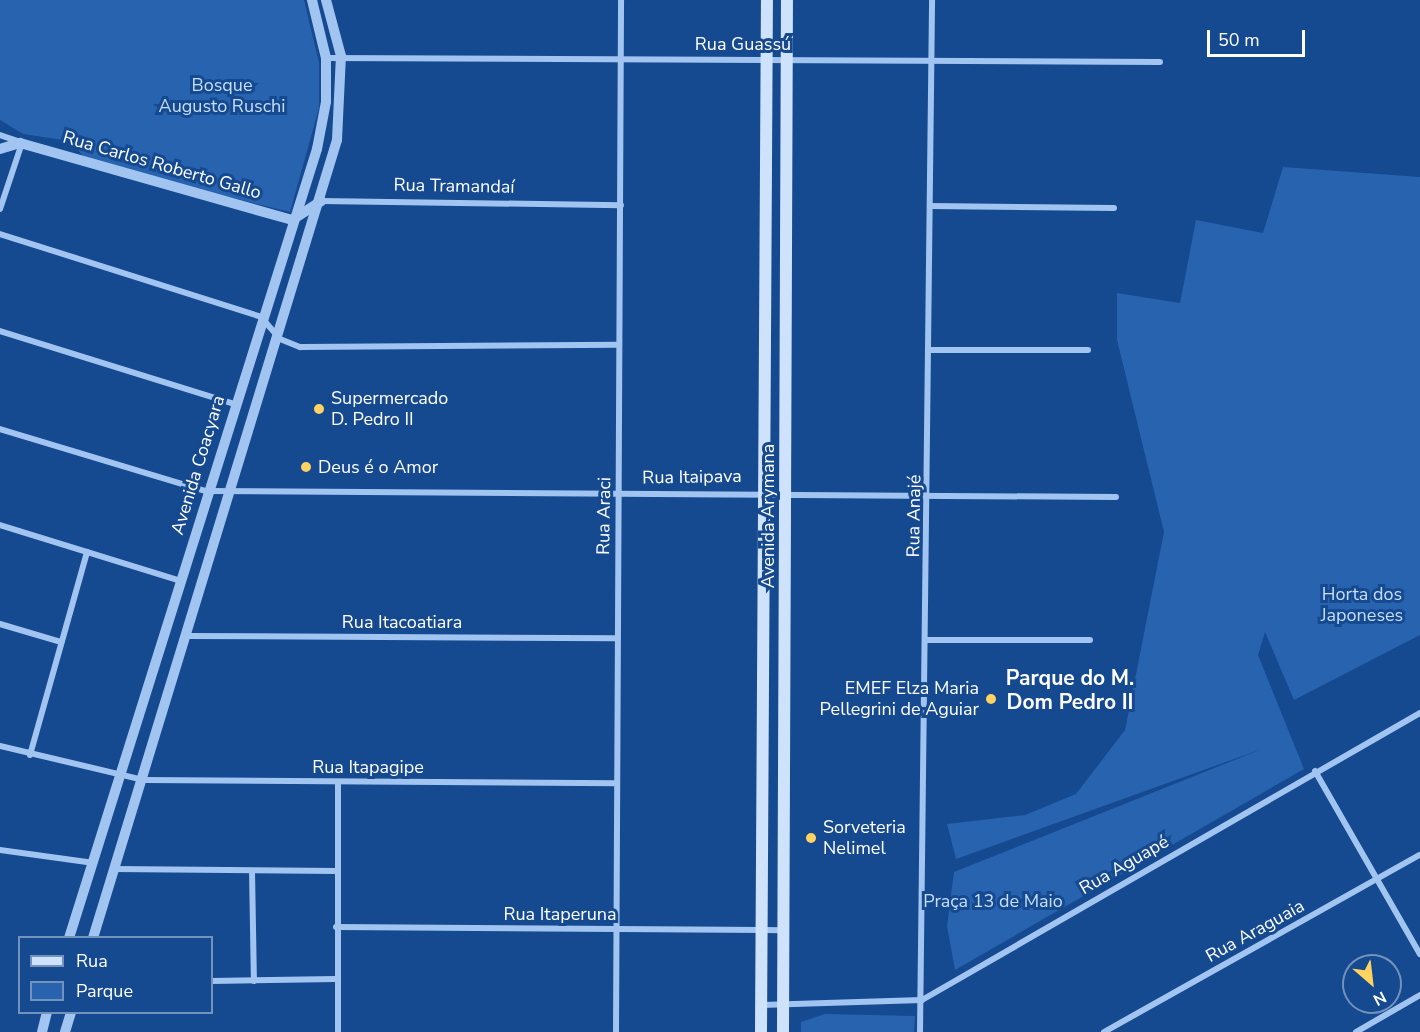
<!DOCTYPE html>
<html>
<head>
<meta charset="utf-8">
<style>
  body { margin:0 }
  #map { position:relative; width:1420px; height:1032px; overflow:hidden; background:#154990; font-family:"Nunito Sans",sans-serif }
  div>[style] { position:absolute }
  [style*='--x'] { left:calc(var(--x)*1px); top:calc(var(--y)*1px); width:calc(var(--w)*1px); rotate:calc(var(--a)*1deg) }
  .green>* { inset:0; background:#2763af }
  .minor>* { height:6px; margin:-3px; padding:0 3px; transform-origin:3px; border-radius:3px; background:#a1c4f1 }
  .tertiary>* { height:10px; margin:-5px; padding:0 5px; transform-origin:5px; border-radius:5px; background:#a1c4f1 }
  .secondary>* { height:12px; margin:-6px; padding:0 6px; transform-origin:6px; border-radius:6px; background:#cfe2fb }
  .dots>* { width:16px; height:16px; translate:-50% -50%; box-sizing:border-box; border:3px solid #154990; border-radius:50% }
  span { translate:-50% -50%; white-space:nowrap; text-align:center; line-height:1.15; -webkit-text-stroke:6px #154990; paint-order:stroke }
  .street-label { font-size:18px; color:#fff }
  .park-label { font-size:18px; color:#c8dffc }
  .poi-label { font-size:18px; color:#fff }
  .left { translate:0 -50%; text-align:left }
  .right { translate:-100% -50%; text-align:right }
  .quarter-label { font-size:21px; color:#fff; font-weight:700 }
  .legend { position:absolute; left:18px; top:936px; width:195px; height:78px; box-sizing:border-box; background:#154990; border:2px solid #7392bc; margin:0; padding:8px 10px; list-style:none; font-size:18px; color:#fff }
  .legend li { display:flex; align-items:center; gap:12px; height:30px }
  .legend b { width:30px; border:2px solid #7392bc }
  .north { position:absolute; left:1342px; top:954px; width:60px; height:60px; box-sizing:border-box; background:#154990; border:2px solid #7392bc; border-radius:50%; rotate:152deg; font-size:16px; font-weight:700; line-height:24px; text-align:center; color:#fff }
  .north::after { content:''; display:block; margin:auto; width:21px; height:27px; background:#ffd361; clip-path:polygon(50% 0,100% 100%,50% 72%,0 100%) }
  .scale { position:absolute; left:1207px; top:30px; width:98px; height:27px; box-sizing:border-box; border:3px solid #fff; border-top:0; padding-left:8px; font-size:18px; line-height:21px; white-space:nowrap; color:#fff; -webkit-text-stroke:4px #154990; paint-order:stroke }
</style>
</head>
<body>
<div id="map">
  <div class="green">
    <i style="clip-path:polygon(0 0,304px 0,319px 63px,319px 108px,290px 212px,152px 178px,83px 156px,70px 141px,23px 134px,0 120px)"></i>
    <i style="clip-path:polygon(1283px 167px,1420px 177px,1420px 635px,1294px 700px,1265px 632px,1258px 655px,1304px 769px,955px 970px,947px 926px,954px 872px,1262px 749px,956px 859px,947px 824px,1025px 815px,1076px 794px,1125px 730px,1164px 532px,1117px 340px,1117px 293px,1180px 303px,1196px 220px,1263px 233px)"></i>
    <i style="clip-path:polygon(825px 1014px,915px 1016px,914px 1032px,801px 1032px,801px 1022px)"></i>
  </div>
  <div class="minor">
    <i style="--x:326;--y:58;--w:834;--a:0.27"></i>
    <i style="--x:0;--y:135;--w:21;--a:19"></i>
    <i style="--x:321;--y:201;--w:300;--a:0.8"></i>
    <i style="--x:930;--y:206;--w:184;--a:0.6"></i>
    <i style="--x:0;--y:209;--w:70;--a:-71.6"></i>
    <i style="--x:0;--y:234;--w:274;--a:17.6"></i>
    <i style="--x:261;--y:317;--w:29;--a:49"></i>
    <i style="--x:280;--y:339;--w:22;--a:22"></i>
    <i style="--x:300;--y:347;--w:318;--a:-0.4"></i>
    <i style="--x:0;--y:331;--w:246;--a:17.3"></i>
    <i style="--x:930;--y:350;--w:158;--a:0"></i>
    <i style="--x:0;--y:429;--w:215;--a:16.8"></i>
    <i style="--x:206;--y:491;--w:910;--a:0.38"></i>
    <i style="--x:0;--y:525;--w:189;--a:17.2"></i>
    <i style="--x:0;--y:624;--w:64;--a:16.4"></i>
    <i style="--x:188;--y:636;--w:428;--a:0.3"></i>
    <i style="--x:927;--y:640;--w:163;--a:0"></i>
    <i style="--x:0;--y:746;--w:148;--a:13.3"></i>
    <i style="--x:144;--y:780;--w:473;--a:0.4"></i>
    <i style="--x:30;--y:755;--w:211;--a:-74.3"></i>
    <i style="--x:1315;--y:771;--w:211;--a:60.2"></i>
    <i style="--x:338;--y:782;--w:250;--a:90"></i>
    <i style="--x:0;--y:850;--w:95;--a:7.9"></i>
    <i style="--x:114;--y:869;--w:222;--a:0.5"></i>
    <i style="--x:252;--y:871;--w:110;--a:89"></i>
    <i style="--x:336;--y:927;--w:449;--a:0.4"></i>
    <i style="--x:212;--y:981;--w:124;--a:-0.9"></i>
    <i style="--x:762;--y:1005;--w:160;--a:-1.8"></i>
    <i style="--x:922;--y:1000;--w:575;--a:-29.96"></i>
    <i style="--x:616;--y:1032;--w:1032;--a:-89.72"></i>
    <i style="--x:920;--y:1032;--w:1032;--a:-89.33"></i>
    <i style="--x:1104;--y:1032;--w:362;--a:-29.3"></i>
    <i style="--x:1356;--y:1032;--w:74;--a:-30"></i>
  </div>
  <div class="tertiary">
    <i style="--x:0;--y:149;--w:21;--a:-17"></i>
    <i style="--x:20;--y:143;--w:283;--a:15.8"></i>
    <i style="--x:292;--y:220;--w:35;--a:-33"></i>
    <i style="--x:69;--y:938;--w:827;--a:-72.55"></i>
    <i style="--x:317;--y:149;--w:48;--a:-79.2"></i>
    <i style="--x:326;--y:102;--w:44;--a:-90"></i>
    <i style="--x:326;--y:58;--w:60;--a:-103.6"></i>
    <i style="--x:93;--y:938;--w:834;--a:-73"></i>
    <i style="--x:337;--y:140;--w:84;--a:-87.3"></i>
    <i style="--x:341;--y:56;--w:58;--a:-105"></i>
    <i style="--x:42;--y:1032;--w:21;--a:-76"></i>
    <i style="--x:65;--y:1032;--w:21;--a:-73"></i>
  </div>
  <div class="secondary">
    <i style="--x:761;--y:1032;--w:1032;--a:-89.67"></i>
    <i style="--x:783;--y:1032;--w:1032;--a:-89.78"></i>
  </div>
  <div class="dots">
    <i style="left:319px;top:409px;background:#ffd361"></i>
    <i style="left:306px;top:467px;background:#ffd361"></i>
    <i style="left:991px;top:699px;background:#ffd361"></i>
    <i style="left:811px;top:838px;background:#ffd361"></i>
  </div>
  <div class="street-label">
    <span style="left:743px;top:44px">Rua Guassú</span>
    <span style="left:162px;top:165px;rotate:16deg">Rua Carlos Roberto Gallo</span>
    <span style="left:454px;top:186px;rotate:1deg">Rua Tramandaí</span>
    <span style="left:198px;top:465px;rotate:-73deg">Avenida Coacyara</span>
    <span style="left:692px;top:477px;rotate:-1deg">Rua Itaipava</span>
    <span style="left:604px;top:516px;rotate:-89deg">Rua Araci</span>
    <span style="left:768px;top:516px;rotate:-90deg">Avenida Arymana</span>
    <span style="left:914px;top:516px;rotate:-89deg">Rua Anajé</span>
    <span style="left:402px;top:622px">Rua Itacoatiara</span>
    <span style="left:368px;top:767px">Rua Itapagipe</span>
    <span style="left:1124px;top:865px;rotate:-30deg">Rua Aguapé</span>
    <span style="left:560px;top:914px">Rua Itaperuna</span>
    <span style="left:1255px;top:931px;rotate:-29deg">Rua Araguaia</span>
  </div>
  <div class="park-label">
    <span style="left:222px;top:96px">Bosque<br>Augusto Ruschi</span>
    <span style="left:1362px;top:605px">Horta dos<br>Japoneses</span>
    <span style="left:993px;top:901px">Praça 13 de Maio</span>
  </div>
  <div class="poi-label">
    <span class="left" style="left:331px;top:409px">Supermercado<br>D. Pedro II</span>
    <span class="left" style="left:318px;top:467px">Deus é o Amor</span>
    <span class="right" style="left:979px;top:699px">EMEF Elza Maria<br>Pellegrini de Aguiar</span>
    <span class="left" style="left:823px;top:838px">Sorveteria<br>Nelimel</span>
  </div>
  <div class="quarter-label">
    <span style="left:1070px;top:690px">Parque do M.<br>Dom Pedro II</span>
  </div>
  <ul class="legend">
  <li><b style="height:8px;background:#cfe2fb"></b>Rua</li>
  <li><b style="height:16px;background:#2763af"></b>Parque</li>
  </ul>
  <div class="north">N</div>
  <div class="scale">50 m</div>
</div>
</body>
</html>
